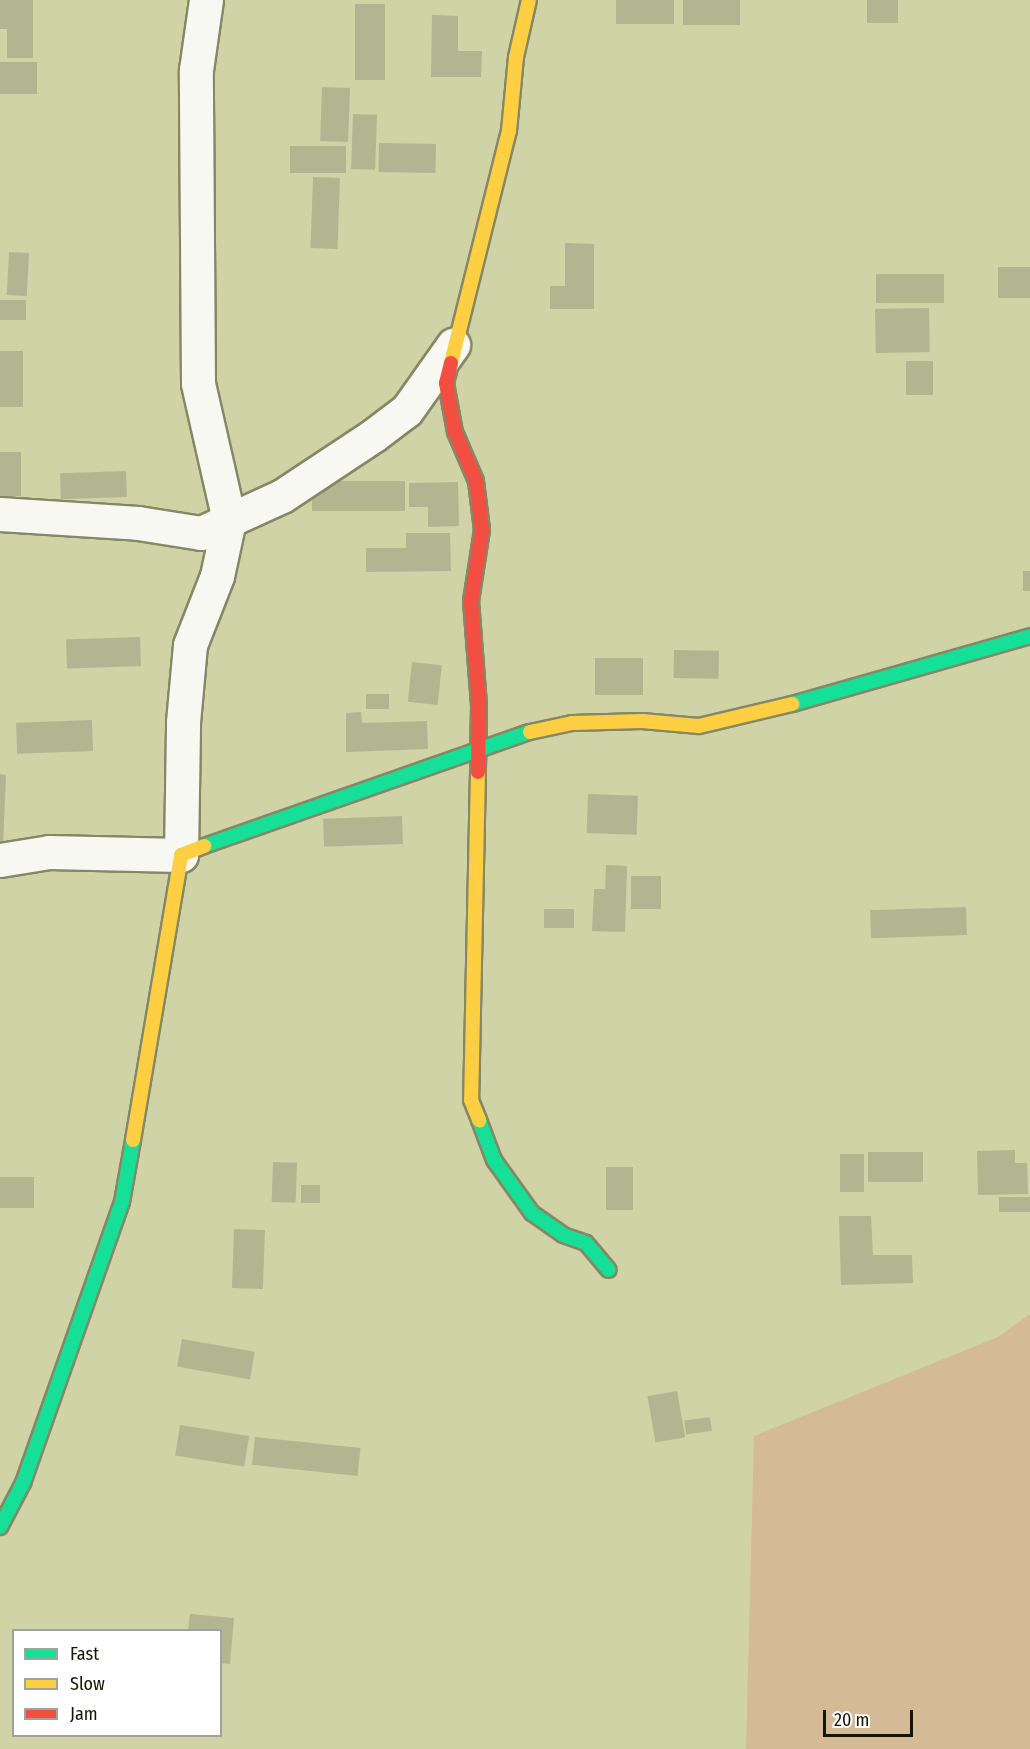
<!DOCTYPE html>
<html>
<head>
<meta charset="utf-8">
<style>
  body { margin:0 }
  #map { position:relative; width:1030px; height:1749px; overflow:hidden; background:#d0d3a5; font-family:"Fira Sans Condensed",sans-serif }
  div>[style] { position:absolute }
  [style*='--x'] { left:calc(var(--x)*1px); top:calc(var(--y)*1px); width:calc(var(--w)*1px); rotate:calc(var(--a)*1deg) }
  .green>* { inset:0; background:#d4ba96 }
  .building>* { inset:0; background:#b2b590; transform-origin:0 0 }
  .roads { filter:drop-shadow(2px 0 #858766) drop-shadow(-2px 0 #858766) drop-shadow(0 2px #858766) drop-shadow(0 -2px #858766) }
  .street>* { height:33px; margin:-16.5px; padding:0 16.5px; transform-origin:16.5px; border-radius:16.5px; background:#f8f8f2 }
  .fast>* { height:14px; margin:-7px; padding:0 7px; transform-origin:7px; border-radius:7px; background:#16e098 }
  .slow>* { height:14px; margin:-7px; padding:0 7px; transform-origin:7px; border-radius:7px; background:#ffcf43 }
  .jam>* { height:14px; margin:-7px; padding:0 7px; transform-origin:7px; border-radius:7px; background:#f24e42 }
  span { translate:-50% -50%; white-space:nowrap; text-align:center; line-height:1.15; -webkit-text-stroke:6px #fff; paint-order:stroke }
  .legend { position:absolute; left:12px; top:1629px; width:210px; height:108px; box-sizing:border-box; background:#fff; border:2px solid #a1a299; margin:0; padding:8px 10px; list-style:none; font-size:18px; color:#151600 }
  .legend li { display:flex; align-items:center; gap:12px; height:30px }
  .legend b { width:30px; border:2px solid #a1a299 }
  .scale { position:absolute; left:823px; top:1710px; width:90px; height:27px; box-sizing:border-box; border:3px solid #151600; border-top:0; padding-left:8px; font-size:18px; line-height:21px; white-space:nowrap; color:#151600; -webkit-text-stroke:4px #fff; paint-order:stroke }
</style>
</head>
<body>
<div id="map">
  <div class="green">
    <i style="clip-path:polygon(1030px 1314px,1030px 1749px,746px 1749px,754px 1436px,998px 1337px)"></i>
  </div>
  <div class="building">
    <i style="clip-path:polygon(0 0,33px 0,33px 58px,7px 58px,7px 29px,0 29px)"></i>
    <i style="left:616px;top:0;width:58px;height:24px"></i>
    <i style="left:683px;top:0;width:57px;height:25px"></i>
    <i style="left:867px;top:0;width:31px;height:23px"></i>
    <i style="left:355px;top:4px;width:30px;height:76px"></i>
    <i style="clip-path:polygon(432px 15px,458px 16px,458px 51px,482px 51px,481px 77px,431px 77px)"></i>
    <i style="left:0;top:62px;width:37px;height:32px"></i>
    <i style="left:322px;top:87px;width:28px;height:54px;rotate:2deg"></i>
    <i style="left:353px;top:114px;width:24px;height:55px;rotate:2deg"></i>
    <i style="left:379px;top:143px;width:57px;height:29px;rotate:1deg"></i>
    <i style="left:290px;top:146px;width:56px;height:27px"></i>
    <i style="left:313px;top:177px;width:27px;height:71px;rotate:2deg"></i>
    <i style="clip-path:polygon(565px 243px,594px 244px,594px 309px,550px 309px,550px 286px,565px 286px)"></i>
    <i style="left:9px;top:252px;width:20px;height:43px;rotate:3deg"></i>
    <i style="left:1030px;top:267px;width:31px;height:32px;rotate:90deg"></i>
    <i style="left:944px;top:274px;width:29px;height:68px;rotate:90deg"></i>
    <i style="left:0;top:300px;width:26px;height:20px"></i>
    <i style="left:929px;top:308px;width:44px;height:54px;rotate:89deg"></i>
    <i style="left:0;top:351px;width:23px;height:56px"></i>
    <i style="left:906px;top:361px;width:27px;height:34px"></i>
    <i style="left:0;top:452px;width:21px;height:44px"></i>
    <i style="left:126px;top:471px;width:26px;height:66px;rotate:88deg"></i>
    <i style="left:405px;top:481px;width:30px;height:93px;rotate:90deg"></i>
    <i style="clip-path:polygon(458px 482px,459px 526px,428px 527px,428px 507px,409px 507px,409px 483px)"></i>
    <i style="clip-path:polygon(406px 533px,450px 533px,451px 571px,366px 572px,366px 548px,406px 548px)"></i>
    <i style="left:1023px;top:571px;width:7px;height:20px"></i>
    <i style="left:140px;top:637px;width:29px;height:74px;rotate:88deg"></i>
    <i style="left:674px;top:650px;width:45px;height:28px;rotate:1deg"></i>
    <i style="left:595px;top:658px;width:48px;height:37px"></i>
    <i style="left:412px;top:662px;width:30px;height:40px;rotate:6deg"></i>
    <i style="left:366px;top:694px;width:23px;height:15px"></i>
    <i style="clip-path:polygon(361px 712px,362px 723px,427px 721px,428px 749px,346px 752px,346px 713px)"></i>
    <i style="left:92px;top:720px;width:31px;height:76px;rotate:88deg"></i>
    <i style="clip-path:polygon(0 774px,6px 775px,3px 848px,0 848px)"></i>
    <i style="left:588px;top:794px;width:50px;height:39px;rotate:2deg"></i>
    <i style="left:402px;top:816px;width:28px;height:79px;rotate:88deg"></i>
    <i style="clip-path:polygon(606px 865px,627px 866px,625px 932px,592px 931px,594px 889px,605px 889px)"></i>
    <i style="left:661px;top:876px;width:33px;height:30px;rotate:90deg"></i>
    <i style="left:966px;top:907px;width:28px;height:96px;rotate:88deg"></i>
    <i style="left:574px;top:909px;width:19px;height:30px;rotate:90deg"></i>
    <i style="clip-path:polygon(1015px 1150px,1015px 1163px,1027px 1163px,1028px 1194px,978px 1195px,977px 1151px)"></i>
    <i style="left:923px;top:1152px;width:30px;height:55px;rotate:90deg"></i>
    <i style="left:840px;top:1154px;width:24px;height:38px"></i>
    <i style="left:273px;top:1162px;width:24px;height:40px;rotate:2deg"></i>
    <i style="left:606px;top:1167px;width:27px;height:43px"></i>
    <i style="left:0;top:1177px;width:34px;height:31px"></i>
    <i style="left:301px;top:1185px;width:19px;height:18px"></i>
    <i style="left:1030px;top:1197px;width:15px;height:31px;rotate:90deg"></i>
    <i style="clip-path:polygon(839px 1216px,871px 1216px,873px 1255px,912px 1255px,913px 1283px,841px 1285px)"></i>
    <i style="left:234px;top:1229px;width:31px;height:59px;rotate:2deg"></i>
    <i style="left:182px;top:1339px;width:74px;height:28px;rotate:10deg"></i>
    <i style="left:677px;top:1391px;width:47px;height:30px;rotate:80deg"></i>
    <i style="left:710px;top:1417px;width:14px;height:26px;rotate:82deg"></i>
    <i style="left:180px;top:1425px;width:70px;height:31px;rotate:9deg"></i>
    <i style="left:255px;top:1437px;width:106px;height:28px;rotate:6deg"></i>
    <i style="clip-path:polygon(190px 1614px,234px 1618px,230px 1664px,220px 1663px,220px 1630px,188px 1630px)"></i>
  </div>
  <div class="roads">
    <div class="street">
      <i style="--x:0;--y:514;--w:138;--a:3.7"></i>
      <i style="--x:138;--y:523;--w:64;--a:9"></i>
      <i style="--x:201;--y:533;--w:89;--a:-24.6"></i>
      <i style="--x:282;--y:496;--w:110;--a:-33.5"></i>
      <i style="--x:374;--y:435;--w:41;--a:-37.1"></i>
      <i style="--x:407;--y:410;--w:80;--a:-54.7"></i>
      <i style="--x:0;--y:860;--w:50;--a:-9.3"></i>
      <i style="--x:49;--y:852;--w:132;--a:1.3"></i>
      <i style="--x:181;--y:855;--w:133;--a:-89.1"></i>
      <i style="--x:183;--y:722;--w:77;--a:-84.8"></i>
      <i style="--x:190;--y:645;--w:74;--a:-68.6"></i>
      <i style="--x:217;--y:576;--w:57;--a:-77.9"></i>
      <i style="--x:229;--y:520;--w:140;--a:-102.8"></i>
      <i style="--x:198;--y:383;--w:313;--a:-90.4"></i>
      <i style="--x:196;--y:70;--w:71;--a:-81.9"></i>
    </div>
    <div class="fast">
      <i style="--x:792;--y:704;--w:248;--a:-15.9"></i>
      <i style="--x:204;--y:846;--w:345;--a:-19.3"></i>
      <i style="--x:479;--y:1120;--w:43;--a:69.4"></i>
      <i style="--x:494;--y:1160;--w:65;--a:54.4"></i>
      <i style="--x:532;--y:1213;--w:38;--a:35"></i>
      <i style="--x:563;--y:1235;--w:24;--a:19"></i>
      <i style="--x:586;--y:1243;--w:35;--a:50"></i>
      <i style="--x:0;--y:1527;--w:50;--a:-62.4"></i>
      <i style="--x:23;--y:1483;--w:298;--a:-70.6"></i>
      <i style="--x:122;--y:1202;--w:63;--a:-79.9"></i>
    </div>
    <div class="slow">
      <i style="--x:451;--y:363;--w:239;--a:-76"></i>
      <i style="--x:509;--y:131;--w:74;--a:-84.6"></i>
      <i style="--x:516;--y:57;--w:58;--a:-77.2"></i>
      <i style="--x:530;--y:732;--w:43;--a:-12.1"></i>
      <i style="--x:572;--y:723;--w:70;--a:-1.6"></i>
      <i style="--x:642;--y:721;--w:57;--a:5"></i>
      <i style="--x:699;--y:726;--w:96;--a:-13.3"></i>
      <i style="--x:478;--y:772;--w:328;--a:91.2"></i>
      <i style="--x:471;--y:1100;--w:22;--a:68"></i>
      <i style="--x:133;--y:1140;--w:289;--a:-80.4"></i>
      <i style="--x:181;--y:855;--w:25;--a:-21"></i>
    </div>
    <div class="jam">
      <i style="--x:451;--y:363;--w:21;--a:104"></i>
      <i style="--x:446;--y:383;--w:50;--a:79.6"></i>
      <i style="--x:455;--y:432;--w:53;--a:66.8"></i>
      <i style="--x:476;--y:481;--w:49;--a:83"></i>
      <i style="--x:482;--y:530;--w:72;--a:98.8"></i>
      <i style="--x:471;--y:601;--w:105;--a:85.6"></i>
      <i style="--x:479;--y:706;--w:66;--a:90.9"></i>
    </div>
  </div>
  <ul class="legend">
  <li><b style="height:8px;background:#16e098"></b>Fast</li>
  <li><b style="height:8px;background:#ffcf43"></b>Slow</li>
  <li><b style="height:8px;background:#f24e42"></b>Jam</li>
  </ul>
  <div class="scale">20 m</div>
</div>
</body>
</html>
